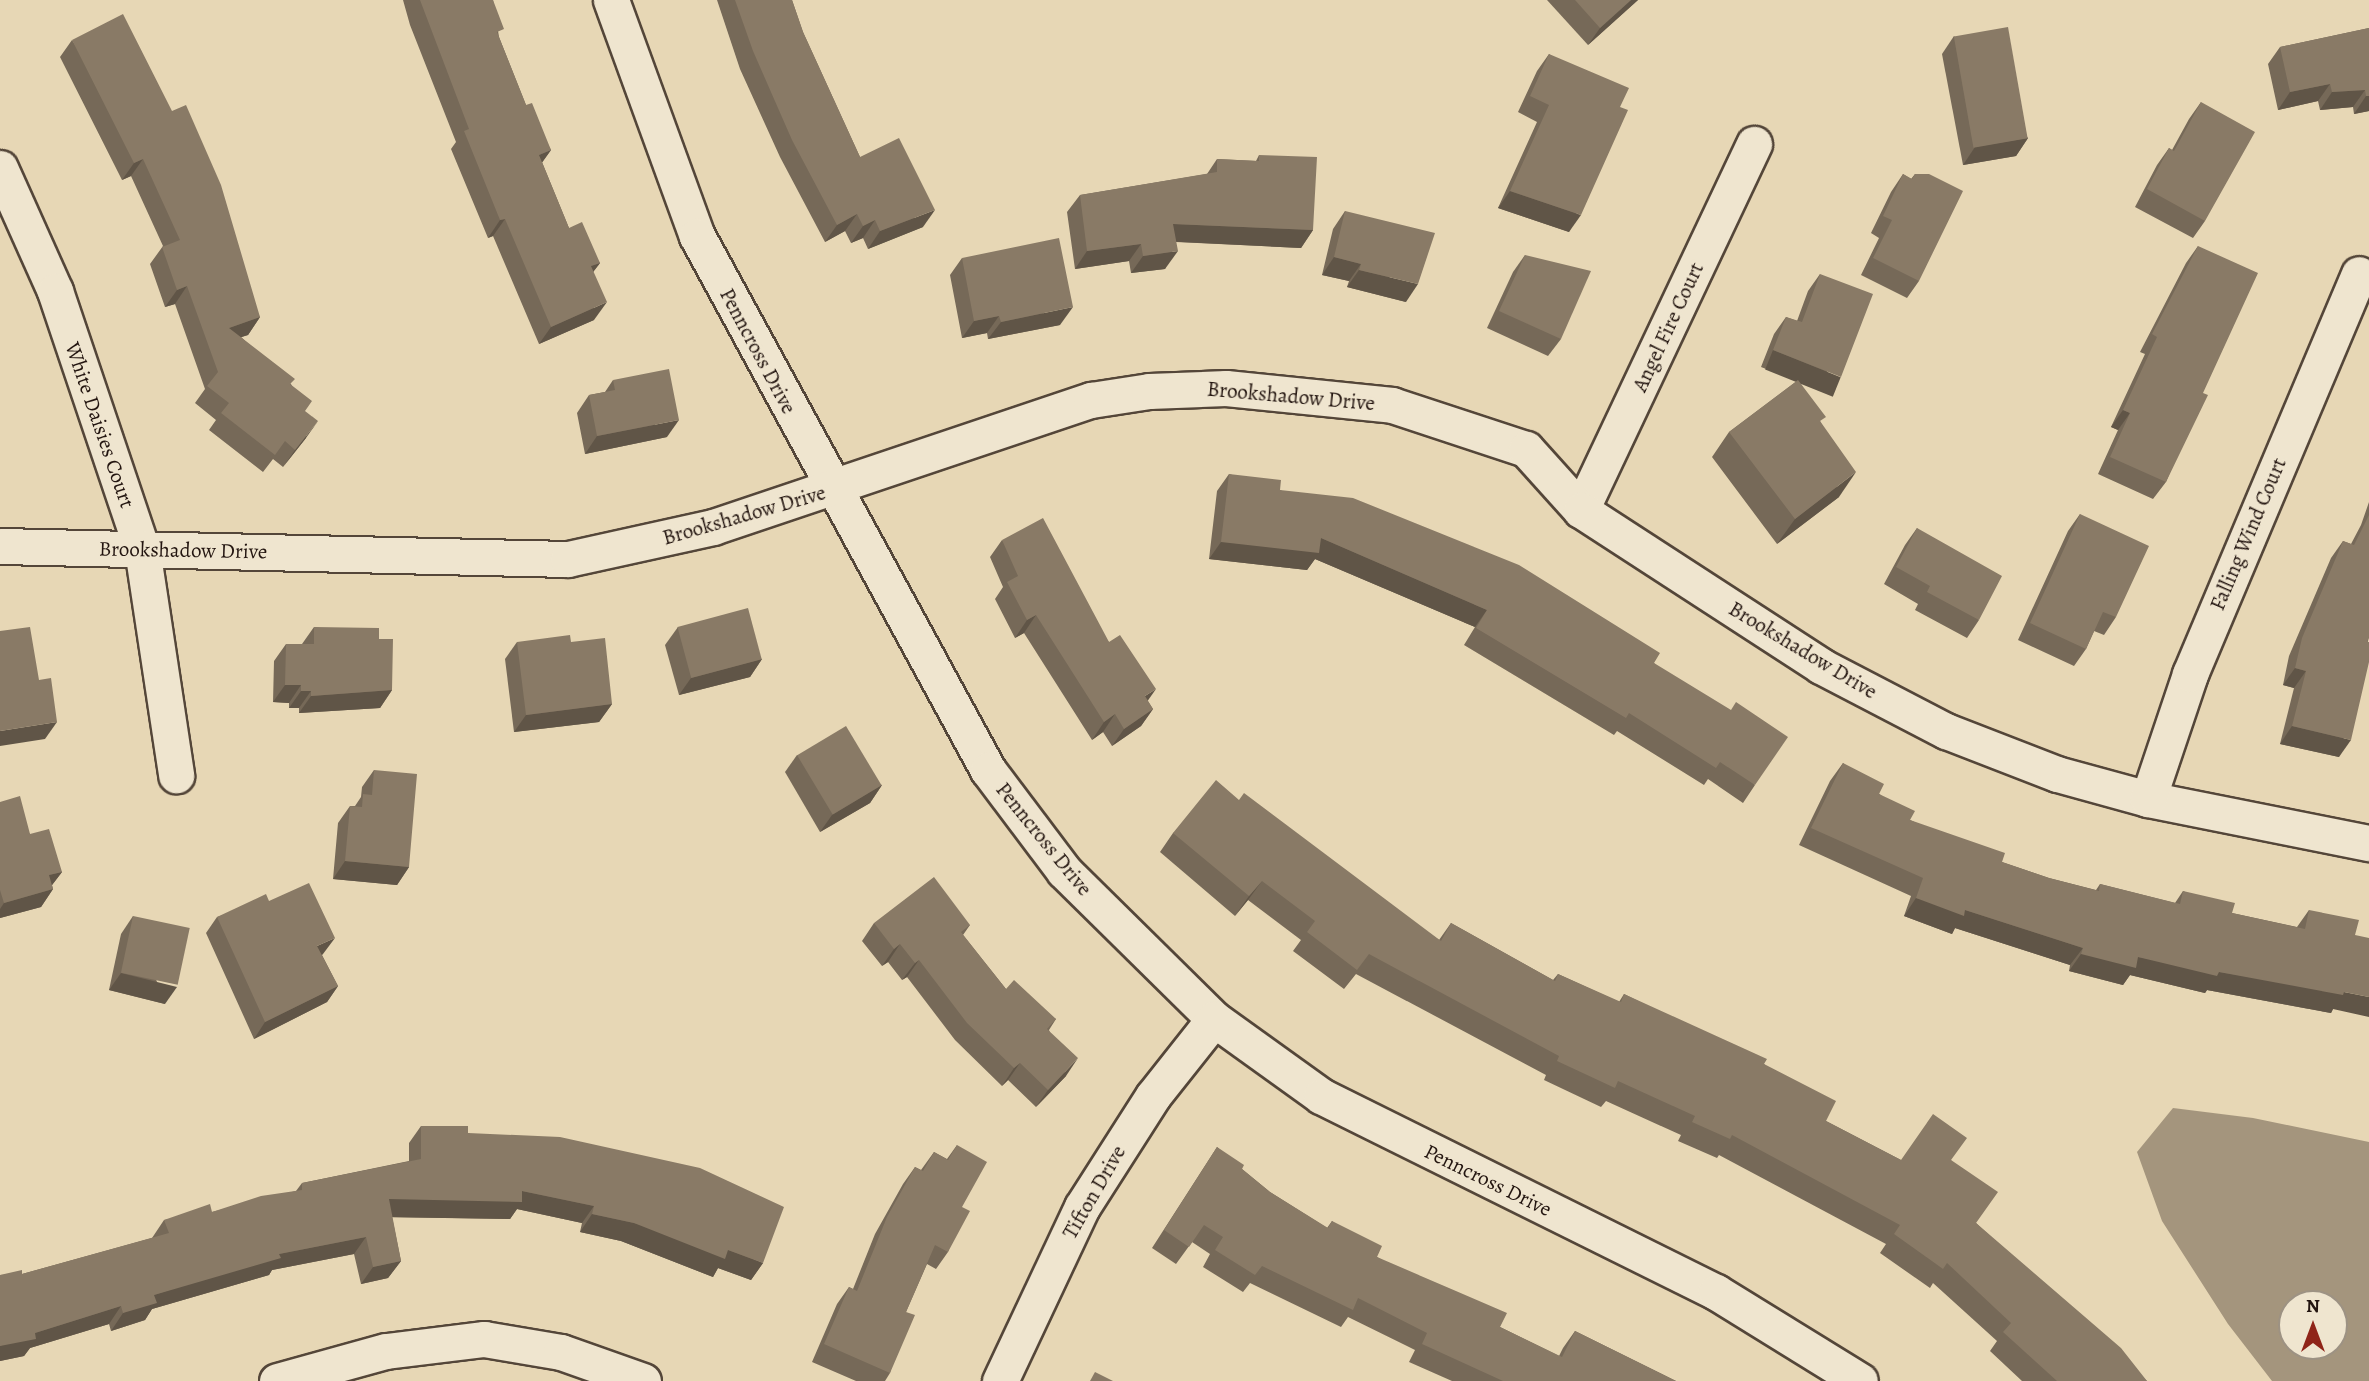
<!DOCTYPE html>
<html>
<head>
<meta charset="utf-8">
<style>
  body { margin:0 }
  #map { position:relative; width:2369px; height:1381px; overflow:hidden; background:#e7d7b5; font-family:Alegreya,serif }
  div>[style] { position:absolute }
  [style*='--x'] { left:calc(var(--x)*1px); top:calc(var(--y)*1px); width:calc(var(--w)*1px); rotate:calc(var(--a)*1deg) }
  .water>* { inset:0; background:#a4957d }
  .roads { filter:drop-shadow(2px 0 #544639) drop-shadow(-2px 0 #544639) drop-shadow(0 2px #544639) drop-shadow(0 -2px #544639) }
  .street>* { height:35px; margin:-17.5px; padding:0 17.5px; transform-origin:17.5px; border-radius:17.5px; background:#efe5cf }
  .wall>* { inset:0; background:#766958 }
  .shaded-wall>* { inset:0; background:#605547; transform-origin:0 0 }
  .building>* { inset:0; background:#897a66; transform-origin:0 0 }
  span { translate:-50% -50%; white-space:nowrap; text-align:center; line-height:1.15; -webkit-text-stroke:5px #efe5cf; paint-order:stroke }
  .street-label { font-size:21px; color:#231510 }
  .north { position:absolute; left:2278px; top:1290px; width:70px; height:70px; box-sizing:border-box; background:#efe5cf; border:2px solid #9d9283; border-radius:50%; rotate:0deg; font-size:19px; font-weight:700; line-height:28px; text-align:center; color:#231510 }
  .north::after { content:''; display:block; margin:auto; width:24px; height:32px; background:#8f2418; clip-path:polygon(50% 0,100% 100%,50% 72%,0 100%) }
</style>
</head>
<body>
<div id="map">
  <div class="water">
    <i style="clip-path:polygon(evenodd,2173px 1108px,2253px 1118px,2369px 1142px,2369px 1381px,2272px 1381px,2228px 1324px,2162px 1221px,2137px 1152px,2173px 1108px,2292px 1304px,2334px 1304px,2334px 1346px,2292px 1346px,2292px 1304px)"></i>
  </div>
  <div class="roads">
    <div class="street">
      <i style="--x:611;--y:0;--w:251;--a:70"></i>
      <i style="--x:697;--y:236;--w:608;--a:61.41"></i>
      <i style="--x:988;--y:770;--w:126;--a:53"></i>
      <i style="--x:1064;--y:871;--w:211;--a:44.6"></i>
      <i style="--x:1214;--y:1019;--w:132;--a:35.7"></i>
      <i style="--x:1321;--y:1096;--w:441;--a:26.4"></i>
      <i style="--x:1716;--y:1292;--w:169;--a:31.7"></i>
      <i style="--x:0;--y:168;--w:135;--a:65.9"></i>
      <i style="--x:55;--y:291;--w:272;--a:71.4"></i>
      <i style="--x:142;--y:549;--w:229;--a:81.4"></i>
      <i style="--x:1581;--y:510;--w:405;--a:-64.7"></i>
      <i style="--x:0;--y:546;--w:568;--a:1.31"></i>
      <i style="--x:568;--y:559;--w:148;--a:-12.4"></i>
      <i style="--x:713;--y:527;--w:399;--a:-18.6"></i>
      <i style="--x:1091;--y:400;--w:59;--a:-8.8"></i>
      <i style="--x:1149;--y:391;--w:77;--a:-2.2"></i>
      <i style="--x:1226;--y:388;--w:167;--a:5.8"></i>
      <i style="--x:1392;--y:405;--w:141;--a:18.2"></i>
      <i style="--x:1526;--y:449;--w:82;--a:48"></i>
      <i style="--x:1581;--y:510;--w:286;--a:33"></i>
      <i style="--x:1821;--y:666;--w:141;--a:27.5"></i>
      <i style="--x:1946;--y:731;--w:119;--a:21.2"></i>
      <i style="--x:2057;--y:774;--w:94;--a:15.4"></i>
      <i style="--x:2148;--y:799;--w:225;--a:11.3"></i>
      <i style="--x:2148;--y:799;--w:132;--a:-71.4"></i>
      <i style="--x:2190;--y:674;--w:434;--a:-67.1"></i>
      <i style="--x:277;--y:1381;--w:113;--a:-15.4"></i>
      <i style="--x:386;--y:1351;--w:99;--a:-7"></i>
      <i style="--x:484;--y:1339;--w:78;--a:9.6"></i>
      <i style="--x:561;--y:1352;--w:87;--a:19.5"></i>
      <i style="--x:1000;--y:1381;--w:192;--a:-64.8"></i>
      <i style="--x:1082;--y:1207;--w:132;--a:-57.4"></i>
      <i style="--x:1153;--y:1096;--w:98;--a:-51.6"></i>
    </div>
  </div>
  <div class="wall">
    <i style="clip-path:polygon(403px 0,493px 0,499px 37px,526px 105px,551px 150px,542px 162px,569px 228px,600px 263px,593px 272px,594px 320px,539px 344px,493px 236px,488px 238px,451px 149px,456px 142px,410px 25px)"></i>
    <i style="clip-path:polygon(717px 0,792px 0,803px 32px,860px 157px,923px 227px,868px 249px,863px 238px,851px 243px,845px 231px,825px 242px,780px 157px,740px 69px)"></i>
    <i style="clip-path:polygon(1547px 0,1638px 0,1588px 45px)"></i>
    <i style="clip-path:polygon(2369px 28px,2369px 111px,2354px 114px,2353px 107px,2320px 110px,2318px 101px,2278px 110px,2268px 64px,2280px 47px)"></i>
    <i style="clip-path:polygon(1954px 36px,2028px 138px,2016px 156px,1963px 165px,1942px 54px)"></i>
    <i style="clip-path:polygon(72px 40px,260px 317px,248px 335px,241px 337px,291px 384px,305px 411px,306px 438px,283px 467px,273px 459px,263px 472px,209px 430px,216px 420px,195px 403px,205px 389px,175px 304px,165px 307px,150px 264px,163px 246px,131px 176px,122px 180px,60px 57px)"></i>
    <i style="clip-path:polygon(1549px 54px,1620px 107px,1569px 232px,1498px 208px,1537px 122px,1518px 112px,1537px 71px)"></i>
    <i style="clip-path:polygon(2201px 102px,2205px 221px,2193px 238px,2135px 207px,2157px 165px,2169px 148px,2172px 150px,2189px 119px)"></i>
    <i style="clip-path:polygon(1259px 155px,1313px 230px,1301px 248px,1176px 242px,1165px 269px,1131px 273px,1129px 261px,1075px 269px,1067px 212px,1080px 195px,1207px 174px,1217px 159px,1256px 161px)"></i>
    <i style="clip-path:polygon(1903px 174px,1911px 179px,1915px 174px,1919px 281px,1907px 298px,1861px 275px,1879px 238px,1871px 233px,1891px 192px)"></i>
    <i style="clip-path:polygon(1345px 211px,1406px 302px,1347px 287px,1349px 281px,1322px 275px,1333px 229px)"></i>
    <i style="clip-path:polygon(2198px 246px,2203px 393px,2166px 482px,2153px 499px,2098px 474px,2118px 430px,2111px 427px,2145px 354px,2140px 352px,2186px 263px)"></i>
    <i style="clip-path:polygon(1525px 255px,1561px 339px,1548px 356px,1487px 328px,1513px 272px)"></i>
    <i style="clip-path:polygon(962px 258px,1060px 325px,988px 339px,987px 333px,962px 338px,950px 275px)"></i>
    <i style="clip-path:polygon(1820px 274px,1829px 394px,1800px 382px,1821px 423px,1839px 497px,1777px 544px,1712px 457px,1729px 432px,1797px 381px,1761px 367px,1774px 334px,1786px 317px,1797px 321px,1808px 291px)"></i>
    <i style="clip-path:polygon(613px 380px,667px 437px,585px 454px,577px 413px,589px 395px,605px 392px)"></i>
    <i style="clip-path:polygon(1229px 474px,1280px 490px,1654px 663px,1755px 785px,1743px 803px,1708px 779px,1704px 785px,1617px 731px,1614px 735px,1464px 645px,1475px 627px,1315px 559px,1307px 570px,1209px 559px,1217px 491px)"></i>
    <i style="clip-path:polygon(2369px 502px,2369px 637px,2339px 757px,2280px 744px,2294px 688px,2283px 685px,2289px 656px,2331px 558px,2343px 541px,2351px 544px,2361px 525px)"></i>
    <i style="clip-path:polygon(2080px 514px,2116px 617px,2104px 635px,2094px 631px,2086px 649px,2074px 666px,2018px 640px,2068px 531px)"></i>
    <i style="clip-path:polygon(1917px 528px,1979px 620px,1967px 638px,1915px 610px,1918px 604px,1884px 584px,1905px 545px)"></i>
    <i style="clip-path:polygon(1002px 540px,1109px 642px,1153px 709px,1141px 726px,1112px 746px,1103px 732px,1092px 740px,1024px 633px,1015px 638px,995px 599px,1003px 587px,990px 557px)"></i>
    <i style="clip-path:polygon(314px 627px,379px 639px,392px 690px,380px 708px,299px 713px,299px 708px,289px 708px,289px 703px,273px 702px,274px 661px,286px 644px,302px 644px)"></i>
    <i style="clip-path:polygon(678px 627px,762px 659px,750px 677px,679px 695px,665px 645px)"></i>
    <i style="clip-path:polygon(517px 642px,571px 642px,612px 704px,599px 722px,514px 732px,505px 659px)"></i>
    <i style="clip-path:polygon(797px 755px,882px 785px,870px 803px,820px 832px,785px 772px)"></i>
    <i style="clip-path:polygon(1843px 763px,1910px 820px,2002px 862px,2049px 878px,2096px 890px,2100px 884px,2175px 903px,2183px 891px,2232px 913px,2297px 927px,2309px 910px,2333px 1009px,2331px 1013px,2207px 990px,2205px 993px,2130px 975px,2123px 985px,2069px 971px,2070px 965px,1955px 928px,1952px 934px,1904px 916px,1911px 896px,1799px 845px,1830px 781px)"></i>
    <i style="clip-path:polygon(374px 770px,409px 867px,397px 885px,333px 879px,338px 823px,350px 806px,355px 806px,361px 797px,362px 787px)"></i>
    <i style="clip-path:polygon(1239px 800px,1439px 940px,1451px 923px,1553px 980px,1558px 974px,1619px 1002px,1624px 994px,1764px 1064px,1826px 1121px,1901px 1160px,1951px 1160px,1976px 1223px,2147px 1381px,2022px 1381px,1990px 1351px,1997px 1341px,1933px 1283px,1930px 1288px,1880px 1253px,1886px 1244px,1719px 1155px,1717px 1158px,1678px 1141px,1681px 1135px,1606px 1101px,1601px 1107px,1544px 1080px,1546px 1075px,1356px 974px,1344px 989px,1293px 951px,1301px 940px,1248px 900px,1235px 916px,1160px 852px,1173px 833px)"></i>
    <i style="clip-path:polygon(0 802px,30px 834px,62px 872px,52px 885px,53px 889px,41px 907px,0 918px)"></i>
    <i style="clip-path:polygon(269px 901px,323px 954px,322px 955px,338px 986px,327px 1002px,254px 1039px,206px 933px,217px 917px)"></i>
    <i style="clip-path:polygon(133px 916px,165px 1004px,109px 990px,121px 934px)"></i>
    <i style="clip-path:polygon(874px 923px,970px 925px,963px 935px,1006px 989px,1056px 1019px,1049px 1030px,1066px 1076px,1036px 1107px,1008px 1080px,1002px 1086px,955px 1040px,907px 977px,902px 980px,888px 962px,882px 966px,862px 941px)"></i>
    <i style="clip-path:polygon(421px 1126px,468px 1133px,763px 1263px,751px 1280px,718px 1268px,713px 1277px,621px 1241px,580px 1232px,582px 1223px,517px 1209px,510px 1219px,392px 1217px,401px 1261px,388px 1278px,361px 1284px,354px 1254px,272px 1270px,269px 1275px,152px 1309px,145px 1320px,111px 1331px,109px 1324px,30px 1348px,24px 1356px,0 1361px,0 1275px,22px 1274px,152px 1238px,164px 1220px,212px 1212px,296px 1191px,302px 1183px,409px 1161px,409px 1143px)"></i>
    <i style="clip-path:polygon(957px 1145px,962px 1207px,948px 1252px,936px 1269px,927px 1264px,906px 1312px,890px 1373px,885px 1381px,856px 1381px,812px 1362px,837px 1304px,849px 1287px,853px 1289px,875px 1234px,903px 1184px,915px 1167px,921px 1170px,934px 1152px,947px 1159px)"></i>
    <i style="clip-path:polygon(1217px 1147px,1242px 1169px,1270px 1192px,1327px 1228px,1332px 1221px,1377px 1257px,1500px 1327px,1559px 1356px,1563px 1348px,1575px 1331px,1676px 1381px,1452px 1381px,1409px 1362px,1415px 1350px,1348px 1317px,1341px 1327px,1250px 1283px,1243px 1292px,1203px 1267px,1210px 1254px,1192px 1242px,1176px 1264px,1152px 1248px)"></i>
  </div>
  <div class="shaded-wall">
    <i style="clip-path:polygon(1631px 0,1638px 0,1588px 45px,1600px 28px)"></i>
    <i style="clip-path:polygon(2330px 84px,2318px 101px,2278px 110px,2290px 92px)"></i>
    <i style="clip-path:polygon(2365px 90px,2353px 107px,2320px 110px,2332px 92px)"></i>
    <i style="clip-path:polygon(2366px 96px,2369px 96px,2369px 111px,2354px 114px)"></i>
    <i style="clip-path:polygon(2028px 138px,2016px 156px,1963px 165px,1975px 147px)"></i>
    <i style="clip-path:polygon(551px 150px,539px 167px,539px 155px)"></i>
    <i style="clip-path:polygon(143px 159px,131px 176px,122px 180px,134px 163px)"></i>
    <i style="clip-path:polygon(1510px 191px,1581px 215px,1569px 232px,1498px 208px)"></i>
    <i style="clip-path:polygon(935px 210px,923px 227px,868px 249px,880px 231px)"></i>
    <i style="clip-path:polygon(857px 214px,845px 231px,825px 242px,837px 225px)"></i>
    <i style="clip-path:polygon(505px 219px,493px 236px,488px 238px,500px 220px)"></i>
    <i style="clip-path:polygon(875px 220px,863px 238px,851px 243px,863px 226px)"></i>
    <i style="clip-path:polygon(1173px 224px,1313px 230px,1301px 248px,1161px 241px)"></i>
    <i style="clip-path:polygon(1141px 244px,1129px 261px,1075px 269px,1087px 251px)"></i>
    <i style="clip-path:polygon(1178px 251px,1165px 269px,1131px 273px,1143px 256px)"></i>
    <i style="clip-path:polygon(1334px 257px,1361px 264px,1349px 281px,1322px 275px)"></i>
    <i style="clip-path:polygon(600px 263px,587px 280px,591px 266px)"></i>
    <i style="clip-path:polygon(1359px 270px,1418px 284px,1406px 302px,1347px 287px)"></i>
    <i style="clip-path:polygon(187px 286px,175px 304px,165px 307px,177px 290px)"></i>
    <i style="clip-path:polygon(607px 302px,594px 320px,539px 344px,551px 327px)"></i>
    <i style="clip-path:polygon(1073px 307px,1060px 325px,988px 339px,1001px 322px)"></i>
    <i style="clip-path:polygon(999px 316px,987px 333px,962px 338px,974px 321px)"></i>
    <i style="clip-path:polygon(260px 317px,248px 335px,217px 345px,229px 328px)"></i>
    <i style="left:1773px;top:350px;width:73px;height:21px;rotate:22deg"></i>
    <i style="clip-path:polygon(2123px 410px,2130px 413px,2118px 430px,2111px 427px)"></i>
    <i style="clip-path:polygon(679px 420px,667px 437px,585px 454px,597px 436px)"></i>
    <i style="clip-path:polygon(318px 421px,306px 438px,283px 467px,295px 450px)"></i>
    <i style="clip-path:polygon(1856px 472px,1839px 497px,1777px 544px,1795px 519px)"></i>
    <i style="clip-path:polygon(1321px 538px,1487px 610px,1475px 627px,1315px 559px,1307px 570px,1209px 559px,1221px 542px)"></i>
    <i style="clip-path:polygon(1036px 615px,1024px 633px,1015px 638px,1027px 620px)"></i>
    <i style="clip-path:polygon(762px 659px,750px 677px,679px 695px,691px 678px)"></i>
    <i style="clip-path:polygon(2295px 668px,2306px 671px,2294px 688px,2283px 685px)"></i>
    <i style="clip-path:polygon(285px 685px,301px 685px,289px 703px,273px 702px)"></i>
    <i style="clip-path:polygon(1156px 689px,1144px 706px,1145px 696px)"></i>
    <i style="clip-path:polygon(392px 690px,380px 708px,299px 713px,311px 696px)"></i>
    <i style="clip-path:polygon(301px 691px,311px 691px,299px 708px,289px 708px)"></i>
    <i style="clip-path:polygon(612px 704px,599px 722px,514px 732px,526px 715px)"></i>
    <i style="clip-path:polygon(1153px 709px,1141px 726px,1112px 746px,1124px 729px)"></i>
    <i style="clip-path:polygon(1115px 714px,1103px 732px,1092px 740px,1104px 722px)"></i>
    <i style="clip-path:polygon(57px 722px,45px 739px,0 746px,0 731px)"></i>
    <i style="clip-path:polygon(2292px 726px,2351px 740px,2339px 757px,2280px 744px)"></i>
    <i style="clip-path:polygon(882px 785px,870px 803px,820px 832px,832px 815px)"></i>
    <i style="clip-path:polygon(345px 861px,409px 867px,397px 885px,333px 879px)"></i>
    <i style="clip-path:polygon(62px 872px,49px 889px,49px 875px)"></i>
    <i style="clip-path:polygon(1262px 881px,1248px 900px,1235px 916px,1249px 896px)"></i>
    <i style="clip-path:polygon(53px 889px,41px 907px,0 918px,0 909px,4px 903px)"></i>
    <i style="clip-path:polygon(1916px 898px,1965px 910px,2083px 948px,2070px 965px,1955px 928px,1952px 934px,1904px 916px)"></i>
    <i style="clip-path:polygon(335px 938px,323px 954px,305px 962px,317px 946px)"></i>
    <i style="clip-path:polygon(900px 944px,888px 962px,882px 966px,894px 949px)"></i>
    <i style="clip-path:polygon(2081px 954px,2138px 957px,2219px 972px,2344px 992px,2369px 997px,2369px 1017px,2333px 1009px,2331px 1013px,2207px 990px,2205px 993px,2130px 975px,2123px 985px,2069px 971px)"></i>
    <i style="clip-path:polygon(919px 960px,907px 977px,902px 980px,915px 963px)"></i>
    <i style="clip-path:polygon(121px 973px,177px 987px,165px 1004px,109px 990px)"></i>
    <i style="clip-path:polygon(338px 986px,327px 1002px,254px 1039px,265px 1022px)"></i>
    <i style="clip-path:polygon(1078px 1058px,1066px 1076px,1036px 1107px,1048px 1090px)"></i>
    <i style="clip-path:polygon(1020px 1063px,1008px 1080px,1002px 1086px,1014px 1068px)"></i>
    <i style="clip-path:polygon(522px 1191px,594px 1206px,582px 1223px,517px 1209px,510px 1219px,377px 1217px,389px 1199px)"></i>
    <i style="clip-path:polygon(592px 1214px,634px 1223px,728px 1250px,763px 1263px,751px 1280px,718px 1268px,713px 1277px,621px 1241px,580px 1232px)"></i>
    <i style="clip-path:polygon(366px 1237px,354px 1254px,272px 1270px,269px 1275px,152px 1309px,145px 1320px,111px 1331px,123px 1313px,154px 1295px,279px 1254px)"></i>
    <i style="clip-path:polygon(401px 1261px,388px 1278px,361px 1284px,373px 1267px)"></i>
    <i style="clip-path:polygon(121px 1306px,109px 1324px,30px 1348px,24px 1356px,0 1361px,0 1346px,35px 1333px)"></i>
  </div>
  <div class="building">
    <i style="clip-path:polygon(420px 0,493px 0,504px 29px,497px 32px,526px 105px,532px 103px,551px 150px,539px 155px,569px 228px,582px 222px,600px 263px,591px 266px,607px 302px,551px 327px,505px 219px,500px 220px,464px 131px,469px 129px)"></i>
    <i style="clip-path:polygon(735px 0,792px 0,803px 32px,860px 157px,899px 138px,935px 210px,880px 231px,875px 220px,863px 226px,857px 214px,837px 225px,792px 140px,753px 51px)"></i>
    <i style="clip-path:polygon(1575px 0,1631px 0,1600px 28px)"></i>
    <i style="clip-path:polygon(123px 14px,172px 111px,186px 105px,221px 185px,260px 317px,229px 328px,295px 379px,290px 384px,312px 401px,305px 411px,318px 421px,295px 450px,285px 441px,275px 455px,221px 413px,229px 403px,207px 386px,218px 372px,187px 286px,177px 290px,162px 247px,180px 240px,143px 159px,134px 163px,72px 40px)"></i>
    <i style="left:2008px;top:27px;width:113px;height:55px;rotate:80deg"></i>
    <i style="clip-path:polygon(2369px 28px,2369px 96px,2366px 96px,2365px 90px,2332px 92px,2330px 84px,2290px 92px,2280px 47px)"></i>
    <i style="clip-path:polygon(1549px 54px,1629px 88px,1620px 107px,1628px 110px,1581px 215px,1510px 191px,1549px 105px,1530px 96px)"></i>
    <i style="clip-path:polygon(2201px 102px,2255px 132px,2205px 221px,2147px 189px,2169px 148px,2174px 151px)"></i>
    <i style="clip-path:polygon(1259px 155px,1317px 157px,1313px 230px,1173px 224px,1178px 251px,1143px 256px,1141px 244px,1087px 251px,1080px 195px,1217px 172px,1217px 159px,1259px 161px)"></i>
    <i style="clip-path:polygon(1903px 174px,1912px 179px,1915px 174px,1929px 174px,1963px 191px,1919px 281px,1873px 258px,1892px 220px,1883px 216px)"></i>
    <i style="clip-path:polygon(1345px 211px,1435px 233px,1418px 284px,1359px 270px,1361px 264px,1334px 257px)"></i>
    <i style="clip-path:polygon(1059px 238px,1073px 307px,1001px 322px,999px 316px,974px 321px,962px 258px)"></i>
    <i style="clip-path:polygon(2198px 246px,2258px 273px,2203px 393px,2208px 395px,2166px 482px,2110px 457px,2130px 413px,2123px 410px,2157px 337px,2152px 334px)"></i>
    <i style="clip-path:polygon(1525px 255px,1591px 271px,1561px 339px,1499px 311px)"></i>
    <i style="clip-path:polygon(1820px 274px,1873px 294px,1841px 377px,1773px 350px,1786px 317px,1802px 322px)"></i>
    <i style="clip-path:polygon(669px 369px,679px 420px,597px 436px,589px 395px,615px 390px,613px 380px)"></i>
    <i style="clip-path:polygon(1798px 380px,1826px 417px,1820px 421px,1856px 472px,1795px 519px,1729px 432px)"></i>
    <i style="clip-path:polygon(1229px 474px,1281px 480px,1280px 490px,1353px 498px,1519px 565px,1660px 653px,1654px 663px,1731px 710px,1736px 702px,1788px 737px,1755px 785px,1720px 762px,1716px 768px,1629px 713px,1626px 718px,1476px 628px,1487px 610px,1321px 538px,1319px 553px,1221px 542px)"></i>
    <i style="clip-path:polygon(2080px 514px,2149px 546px,2116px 617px,2103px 612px,2086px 649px,2030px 623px)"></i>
    <i style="clip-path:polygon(2369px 515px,2369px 637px,2367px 642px,2369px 642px,2369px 662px,2351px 740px,2292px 726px,2306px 671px,2295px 668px,2302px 638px,2343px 541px,2354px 545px)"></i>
    <i style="clip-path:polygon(1043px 518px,1109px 642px,1120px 635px,1156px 689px,1145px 696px,1153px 709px,1124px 729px,1115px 714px,1104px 722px,1036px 615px,1027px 620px,1007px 582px,1018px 576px,1002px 540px)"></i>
    <i style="clip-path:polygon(1917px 528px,2002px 576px,1979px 620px,1927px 592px,1930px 586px,1896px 567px)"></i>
    <i style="left:748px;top:608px;width:53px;height:73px;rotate:75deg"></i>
    <i style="clip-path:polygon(30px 627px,39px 680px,51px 678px,57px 722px,0 731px,0 631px)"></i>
    <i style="clip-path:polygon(314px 627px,379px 628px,379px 639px,393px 639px,392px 690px,311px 696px,311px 691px,301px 691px,301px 685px,285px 685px,286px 644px,314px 644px)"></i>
    <i style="clip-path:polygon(570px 635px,571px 642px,605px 638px,612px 704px,526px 715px,517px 642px)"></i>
    <i style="left:846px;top:726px;width:69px;height:57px;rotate:59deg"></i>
    <i style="clip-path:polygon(1843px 763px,1884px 784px,1879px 794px,1915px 811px,1910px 820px,2005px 853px,2002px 862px,2049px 878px,2099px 891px,2100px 884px,2180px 904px,2183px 891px,2235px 903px,2232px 913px,2305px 929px,2309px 910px,2359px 920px,2355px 935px,2369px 938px,2369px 997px,2344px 992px,2343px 995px,2219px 972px,2217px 976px,2138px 957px,2136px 968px,2081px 954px,2083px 948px,1965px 910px,1964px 916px,1916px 898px,1923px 878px,1811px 828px)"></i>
    <i style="clip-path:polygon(374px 770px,417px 774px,409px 867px,345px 861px,350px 806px,362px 807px,363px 794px,372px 795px)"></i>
    <i style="clip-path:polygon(1216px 780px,1239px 800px,1244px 793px,1441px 941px,1451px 923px,1555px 981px,1558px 974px,1621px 1002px,1624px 994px,1767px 1059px,1764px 1064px,1836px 1101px,1826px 1121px,1901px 1160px,1933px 1114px,1967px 1138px,1951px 1160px,1998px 1192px,1976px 1223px,2121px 1348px,2147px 1381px,2057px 1381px,2003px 1332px,2011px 1323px,1947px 1263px,1943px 1269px,1894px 1234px,1900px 1225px,1732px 1135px,1730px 1139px,1692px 1122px,1695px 1116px,1618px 1081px,1615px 1088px,1557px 1061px,1559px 1056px,1369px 954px,1357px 970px,1307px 932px,1315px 921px,1262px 881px,1249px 896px,1173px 833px)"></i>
    <i style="clip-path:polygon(20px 796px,30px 834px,49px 829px,62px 872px,49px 875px,53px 889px,4px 903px,0 890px,0 802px)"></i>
    <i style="clip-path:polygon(934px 877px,970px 925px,961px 932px,983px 960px,1006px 989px,1014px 980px,1056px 1019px,1047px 1029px,1078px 1058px,1048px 1090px,1020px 1063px,1014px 1068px,967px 1023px,919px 960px,915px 963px,900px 944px,894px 949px,874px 923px)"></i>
    <i style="clip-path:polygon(309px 883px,335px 938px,317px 946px,338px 986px,265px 1022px,217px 917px,266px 894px,269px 901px)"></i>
    <i style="left:133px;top:916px;width:58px;height:58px;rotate:12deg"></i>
    <i style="clip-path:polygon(421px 1126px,468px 1126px,468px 1133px,560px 1137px,700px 1168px,784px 1207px,763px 1263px,728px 1250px,725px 1259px,634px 1223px,592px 1214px,594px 1206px,522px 1191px,522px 1202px,389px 1199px,401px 1261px,373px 1267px,366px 1237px,279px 1254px,281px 1258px,154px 1295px,157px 1303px,123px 1313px,121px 1306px,35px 1333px,36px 1339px,0 1346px,0 1275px,22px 1270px,22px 1274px,169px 1233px,164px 1220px,210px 1204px,212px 1212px,261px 1196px,302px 1190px,302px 1183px,421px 1159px)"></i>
    <i style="clip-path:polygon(957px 1145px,987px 1162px,962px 1207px,970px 1211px,948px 1252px,935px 1245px,906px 1312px,915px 1315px,890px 1373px,824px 1344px,849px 1287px,857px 1291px,887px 1217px,915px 1167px,923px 1171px,934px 1152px,948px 1160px)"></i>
    <i style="clip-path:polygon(1217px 1147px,1244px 1165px,1242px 1169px,1270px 1192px,1328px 1228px,1332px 1221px,1382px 1246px,1377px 1257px,1507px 1313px,1500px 1327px,1562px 1357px,1575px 1331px,1676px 1381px,1503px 1381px,1422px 1344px,1427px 1333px,1358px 1298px,1353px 1310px,1262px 1266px,1255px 1275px,1215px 1250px,1223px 1237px,1204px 1225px,1189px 1247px,1164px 1230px)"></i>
    <i style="clip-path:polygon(1095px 1372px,1113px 1381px,1090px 1381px)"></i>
  </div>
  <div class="street-label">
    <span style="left:1668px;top:327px;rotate:-65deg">Angel Fire Court</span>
    <span style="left:758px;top:351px;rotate:62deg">Penncross Drive</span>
    <span style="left:1291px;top:396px;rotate:5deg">Brookshadow Drive</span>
    <span style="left:100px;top:425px;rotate:71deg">White Daisies Court</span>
    <span style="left:744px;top:515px;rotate:-16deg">Brookshadow Drive</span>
    <span style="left:2248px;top:534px;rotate:-67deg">Falling Wind Court</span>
    <span style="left:183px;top:550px;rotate:1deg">Brookshadow Drive</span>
    <span style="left:1803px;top:650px;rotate:31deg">Brookshadow Drive</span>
    <span style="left:1044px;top:839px;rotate:51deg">Penncross Drive</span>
    <span style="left:1488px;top:1180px;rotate:26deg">Penncross Drive</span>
    <span style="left:1094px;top:1192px;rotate:-60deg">Tifton Drive</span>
  </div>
  <div class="north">N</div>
</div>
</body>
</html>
